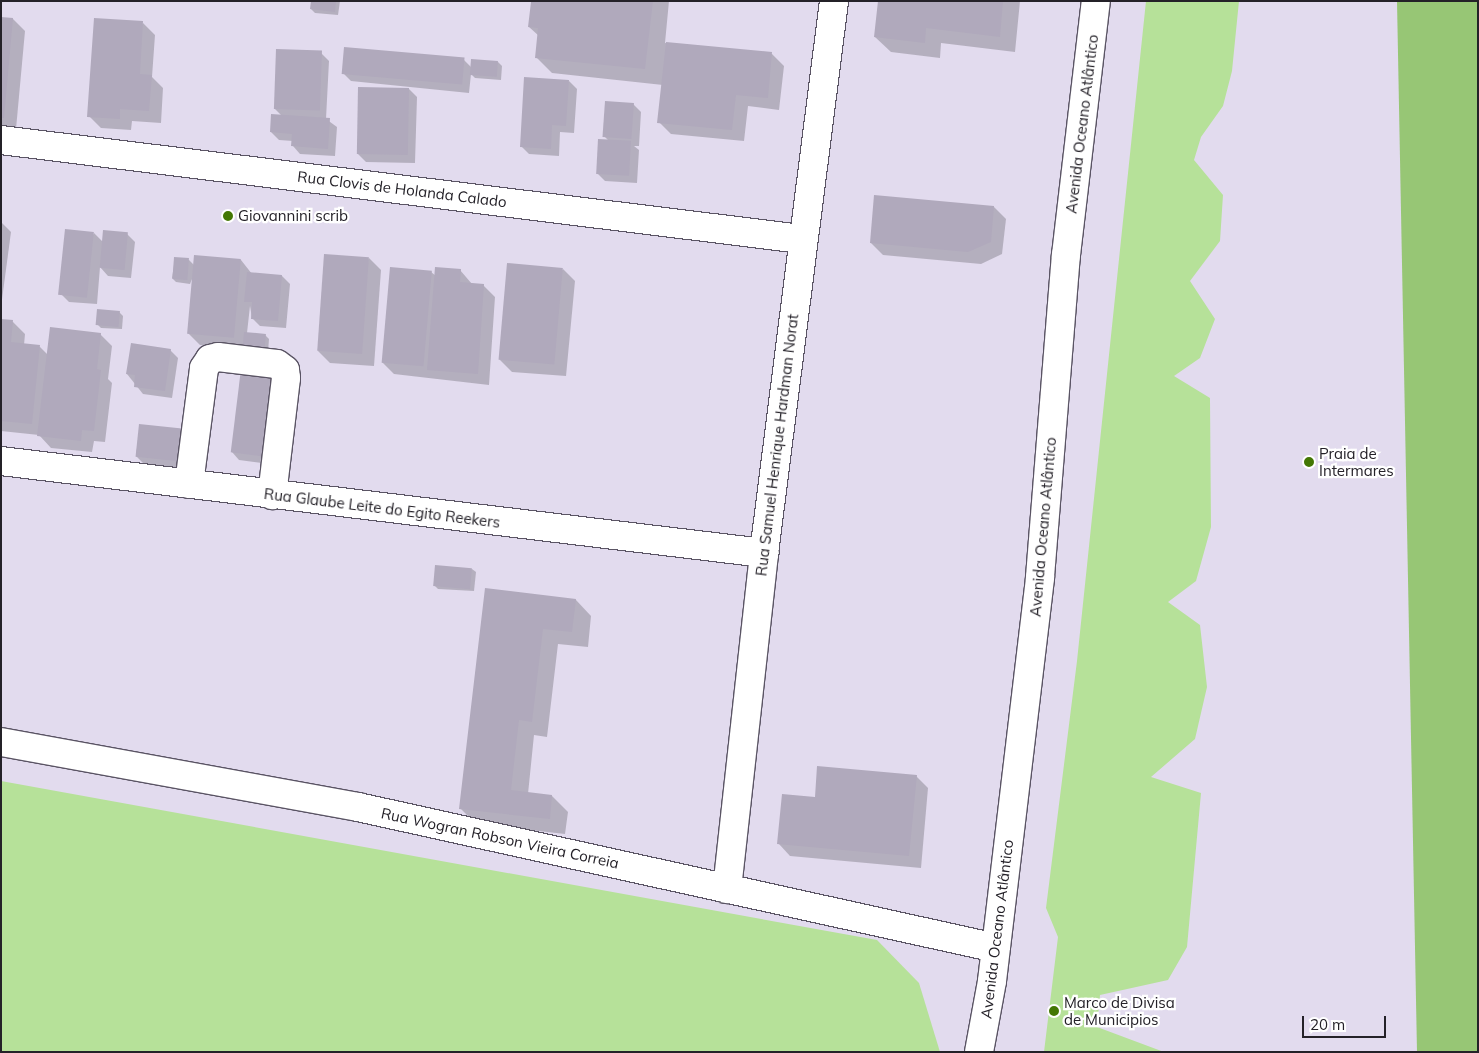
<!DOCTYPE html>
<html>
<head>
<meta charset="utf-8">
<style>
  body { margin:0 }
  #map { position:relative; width:1479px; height:1053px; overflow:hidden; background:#e2dbee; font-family:Mulish,sans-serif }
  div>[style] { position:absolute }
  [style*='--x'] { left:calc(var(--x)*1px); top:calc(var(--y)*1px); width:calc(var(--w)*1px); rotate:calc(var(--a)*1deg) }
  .green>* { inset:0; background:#b6e199 }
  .water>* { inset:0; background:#97c675 }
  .shadow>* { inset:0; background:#0003 }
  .building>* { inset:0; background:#b0a9bc; transform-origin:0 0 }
  .roads { filter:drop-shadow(1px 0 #5a5464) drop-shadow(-1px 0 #5a5464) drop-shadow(0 1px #5a5464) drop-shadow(0 -1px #5a5464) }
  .minor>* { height:28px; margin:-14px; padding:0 14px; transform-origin:14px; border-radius:14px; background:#fff }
  .major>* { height:28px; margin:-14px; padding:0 14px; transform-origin:14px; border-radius:14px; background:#fff }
  .dots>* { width:14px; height:14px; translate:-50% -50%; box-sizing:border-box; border:2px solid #fff; border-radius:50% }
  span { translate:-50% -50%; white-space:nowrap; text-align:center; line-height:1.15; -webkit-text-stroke:4.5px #fff; paint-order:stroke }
  .street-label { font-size:15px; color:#242128 }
  .poi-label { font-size:15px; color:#242128 }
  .left { translate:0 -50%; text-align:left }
  .frame { position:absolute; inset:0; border:2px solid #242128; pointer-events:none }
  .scale { position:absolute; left:1302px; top:1016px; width:84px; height:22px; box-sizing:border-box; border:2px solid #242128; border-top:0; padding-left:6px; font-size:15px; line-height:18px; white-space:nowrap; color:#242128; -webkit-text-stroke:4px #fff; paint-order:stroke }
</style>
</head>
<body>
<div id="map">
  <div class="green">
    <i style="clip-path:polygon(1146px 1px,1239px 1px,1232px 71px,1223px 106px,1201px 137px,1194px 160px,1223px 195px,1220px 241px,1190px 281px,1215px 319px,1200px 358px,1174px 376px,1210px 398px,1211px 527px,1196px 581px,1168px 602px,1200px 625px,1207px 687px,1195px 739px,1151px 777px,1201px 793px,1187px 947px,1168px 980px,1100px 995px,1097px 1027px,1164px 1052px,1044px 1052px,1058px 937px,1046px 908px,1077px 661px)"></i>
    <i style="clip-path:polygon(1px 781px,877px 940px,919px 983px,940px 1052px,1px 1052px)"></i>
  </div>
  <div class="water">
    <i style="clip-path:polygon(1397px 1px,1478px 1px,1478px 1052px,1417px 1052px)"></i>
  </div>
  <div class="shadow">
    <i style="clip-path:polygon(312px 1px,340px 1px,338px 15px,315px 13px,311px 9px)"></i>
    <i style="clip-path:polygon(547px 1px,669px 1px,665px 43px,772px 54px,784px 66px,779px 110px,748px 106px,744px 141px,671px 134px,659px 122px,663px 85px,552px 73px,536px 57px,539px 36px,529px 27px)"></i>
    <i style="clip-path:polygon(879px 1px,1020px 1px,1015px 52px,941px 43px,940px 58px,891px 52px,875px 37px)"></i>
    <i style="clip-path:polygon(1px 18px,13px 19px,25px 31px,16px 129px,1px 128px)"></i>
    <i style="clip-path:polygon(143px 23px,155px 35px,152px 77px,163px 88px,161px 123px,132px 121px,131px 130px,101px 128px,89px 116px)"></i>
    <i style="clip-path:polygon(321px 53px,329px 61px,326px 119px,337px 127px,335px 156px,300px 154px,293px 146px,293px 141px,279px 140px,271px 132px,282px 116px,274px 108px)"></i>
    <i style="clip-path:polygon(464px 60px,471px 67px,498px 62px,502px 66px,501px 80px,475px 78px,471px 74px,469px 93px,351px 81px,343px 73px)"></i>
    <i style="clip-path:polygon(569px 81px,577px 89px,574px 133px,560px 132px,559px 156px,529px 154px,521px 146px)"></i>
    <i style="clip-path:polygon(409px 89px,417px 97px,415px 163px,366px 162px,358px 154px)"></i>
    <i style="clip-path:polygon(633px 104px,641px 112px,639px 146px,634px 146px,639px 150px,637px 183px,605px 181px,597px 173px,609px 141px,604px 136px)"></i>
    <i style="clip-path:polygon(994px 207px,1006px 219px,1002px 254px,981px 264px,883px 255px,871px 243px)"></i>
    <i style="clip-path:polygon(1px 222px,11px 232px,1px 307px)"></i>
    <i style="clip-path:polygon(94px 233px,103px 242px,127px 234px,135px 242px,131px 278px,108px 276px,100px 267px,97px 304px,69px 302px,61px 294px)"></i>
    <i style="clip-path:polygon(175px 258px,189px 260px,194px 265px,241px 260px,252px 274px,282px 276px,290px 284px,286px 328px,260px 326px,252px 318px,250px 306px,247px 333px,265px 335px,269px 339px,268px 353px,200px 345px,188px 333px,194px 274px,190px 284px,176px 282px,172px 278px)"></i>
    <i style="clip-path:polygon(369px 258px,381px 270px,374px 366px,330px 363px,318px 351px)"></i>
    <i style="clip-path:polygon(563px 269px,575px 281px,566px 376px,512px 372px,500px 360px)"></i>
    <i style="clip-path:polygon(460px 270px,472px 284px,483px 285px,495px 297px,489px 385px,394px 374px,382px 362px,431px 272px,436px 276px)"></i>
    <i style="clip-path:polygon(119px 312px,123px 316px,122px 329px,101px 328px,97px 324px)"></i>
    <i style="clip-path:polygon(1px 320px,13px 322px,25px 334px,24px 345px,40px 347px,48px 355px,100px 334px,112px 346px,108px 379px,112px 383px,105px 442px,94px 441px,92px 452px,51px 448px,39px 435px,1px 431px)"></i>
    <i style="clip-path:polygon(170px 350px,178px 358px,172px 398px,143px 394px,127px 374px)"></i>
    <i style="clip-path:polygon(272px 374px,280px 382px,270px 464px,239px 460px,232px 452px)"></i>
    <i style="clip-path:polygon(140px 425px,191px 470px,144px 464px,136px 456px)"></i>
    <i style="clip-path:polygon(472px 569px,476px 572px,474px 591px,438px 589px,434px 585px)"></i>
    <i style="clip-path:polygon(486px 590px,576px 600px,591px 616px,588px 647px,558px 644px,547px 737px,534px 735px,528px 794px,552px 796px,568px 812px,565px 834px,476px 824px,460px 808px)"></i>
    <i style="clip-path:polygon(916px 776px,928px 788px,921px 868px,790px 856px,779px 844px,816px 799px)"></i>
  </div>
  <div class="building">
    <i style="clip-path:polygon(311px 1px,336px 1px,335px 12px,310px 9px)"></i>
    <i style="clip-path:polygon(545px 1px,653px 1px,645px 69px,535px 58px,538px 28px,528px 27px,531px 2px)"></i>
    <i style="clip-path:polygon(878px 1px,1003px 1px,1000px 37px,926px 28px,925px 43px,874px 37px)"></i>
    <i style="clip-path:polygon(1px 17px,13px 18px,4px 118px,1px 118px)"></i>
    <i style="clip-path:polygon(94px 18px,143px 21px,140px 74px,152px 75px,149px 111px,120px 109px,120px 119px,87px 117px)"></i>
    <i style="clip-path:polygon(666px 42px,772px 52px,768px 98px,736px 95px,732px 130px,657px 123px)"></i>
    <i style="left:344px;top:47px;width:121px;height:27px;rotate:5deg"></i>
    <i style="left:276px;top:49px;width:46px;height:60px;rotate:2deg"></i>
    <i style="left:471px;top:59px;width:27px;height:16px;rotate:4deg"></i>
    <i style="clip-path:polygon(524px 77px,569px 80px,566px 126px,552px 125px,551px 149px,520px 147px)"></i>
    <i style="left:358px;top:87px;width:51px;height:67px;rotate:1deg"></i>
    <i style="left:605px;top:101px;width:29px;height:36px;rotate:4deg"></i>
    <i style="clip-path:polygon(271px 114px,330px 118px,328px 149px,291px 146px,292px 134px,270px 132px)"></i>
    <i style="left:598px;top:139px;width:33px;height:35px;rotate:3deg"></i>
    <i style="clip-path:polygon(874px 195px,994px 206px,991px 242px,968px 252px,870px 243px)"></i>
    <i style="left:65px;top:229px;width:29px;height:66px;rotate:6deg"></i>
    <i style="left:103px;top:230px;width:25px;height:38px;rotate:5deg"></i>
    <i style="left:324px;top:254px;width:45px;height:97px;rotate:4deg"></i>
    <i style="left:194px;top:255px;width:47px;height:79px;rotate:5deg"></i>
    <i style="left:174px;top:257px;width:15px;height:22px;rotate:4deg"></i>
    <i style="left:507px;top:263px;width:56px;height:97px;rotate:5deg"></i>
    <i style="left:390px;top:267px;width:42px;height:96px;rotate:5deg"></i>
    <i style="clip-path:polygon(435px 267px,461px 269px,460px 282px,484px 284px,478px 374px,427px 370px)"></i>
    <i style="clip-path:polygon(247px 272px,282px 275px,278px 321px,251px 319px,252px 302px,244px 302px)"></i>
    <i style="left:97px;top:309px;width:23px;height:16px;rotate:5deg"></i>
    <i style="clip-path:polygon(1px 319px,13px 320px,11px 342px,40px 345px,32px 424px,1px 421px)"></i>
    <i style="clip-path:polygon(50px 327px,101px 333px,97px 369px,101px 370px,94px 431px,82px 430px,81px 441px,37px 436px)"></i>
    <i style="left:244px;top:332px;width:22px;height:16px;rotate:5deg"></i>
    <i style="clip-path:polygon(131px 343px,171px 349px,165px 391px,134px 387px,135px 375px,126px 374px)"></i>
    <i style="left:241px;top:369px;width:31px;height:84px;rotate:7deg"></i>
    <i style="left:139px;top:424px;width:48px;height:33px;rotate:6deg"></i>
    <i style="left:435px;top:565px;width:37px;height:21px;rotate:5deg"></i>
    <i style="clip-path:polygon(485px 588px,576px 599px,572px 632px,543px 629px,532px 722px,519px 720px,511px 790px,552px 795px,550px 819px,459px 809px)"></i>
    <i style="clip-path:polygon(817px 766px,917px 775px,909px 856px,777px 844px,782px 794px,815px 797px)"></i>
  </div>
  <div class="roads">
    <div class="minor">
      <i style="--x:1;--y:140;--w:807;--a:7.05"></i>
      <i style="--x:1;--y:461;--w:769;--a:6.88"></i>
      <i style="--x:189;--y:484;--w:117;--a:-82.6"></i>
      <i style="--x:204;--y:368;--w:11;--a:-56"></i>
      <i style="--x:210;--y:359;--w:8;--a:-14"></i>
      <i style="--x:218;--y:357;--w:59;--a:6.8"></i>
      <i style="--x:277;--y:364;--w:10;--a:37"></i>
      <i style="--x:285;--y:370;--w:8;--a:83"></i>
      <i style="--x:286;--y:378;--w:118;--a:96.8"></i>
      <i style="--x:1;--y:742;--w:363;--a:10.3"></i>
      <i style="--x:358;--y:807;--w:653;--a:12.46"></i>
      <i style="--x:727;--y:889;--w:338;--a:-83.7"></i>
      <i style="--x:764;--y:553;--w:556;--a:-82.77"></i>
    </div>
    <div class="major">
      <i style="--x:979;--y:1052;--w:72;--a:-79.6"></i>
      <i style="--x:992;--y:981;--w:407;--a:-83.2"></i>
      <i style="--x:1040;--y:577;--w:323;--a:-85.4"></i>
      <i style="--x:1066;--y:255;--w:256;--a:-83.3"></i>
    </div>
  </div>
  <div class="dots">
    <i style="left:228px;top:216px;background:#437704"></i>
    <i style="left:1309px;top:462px;background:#437704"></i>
    <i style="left:1054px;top:1011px;background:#437704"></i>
  </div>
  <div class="street-label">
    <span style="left:1082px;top:124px;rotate:-83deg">Avenida Oceano Atlântico</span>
    <span style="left:402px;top:189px;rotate:7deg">Rua Clovis de Holanda Calado</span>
    <span style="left:777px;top:445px;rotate:-83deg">Rua Samuel Henrique Hardman Norat</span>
    <span style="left:382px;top:508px;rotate:7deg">Rua Glaube Leite do Egito Reekers</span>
    <span style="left:1043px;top:527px;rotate:-85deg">Avenida Oceano Atlântico</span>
    <span style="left:500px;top:838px;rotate:12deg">Rua Wogran Robson Vieira Correia</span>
    <span style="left:997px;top:929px;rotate:-83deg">Avenida Oceano Atlântico</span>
  </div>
  <div class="poi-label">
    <span class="left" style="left:238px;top:216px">Giovannini scrib</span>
    <span class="left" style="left:1319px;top:462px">Praia de<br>Intermares</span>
    <span class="left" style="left:1064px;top:1011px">Marco de Divisa<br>de Municipios</span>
  </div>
  <div class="frame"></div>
  <div class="scale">20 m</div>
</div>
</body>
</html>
